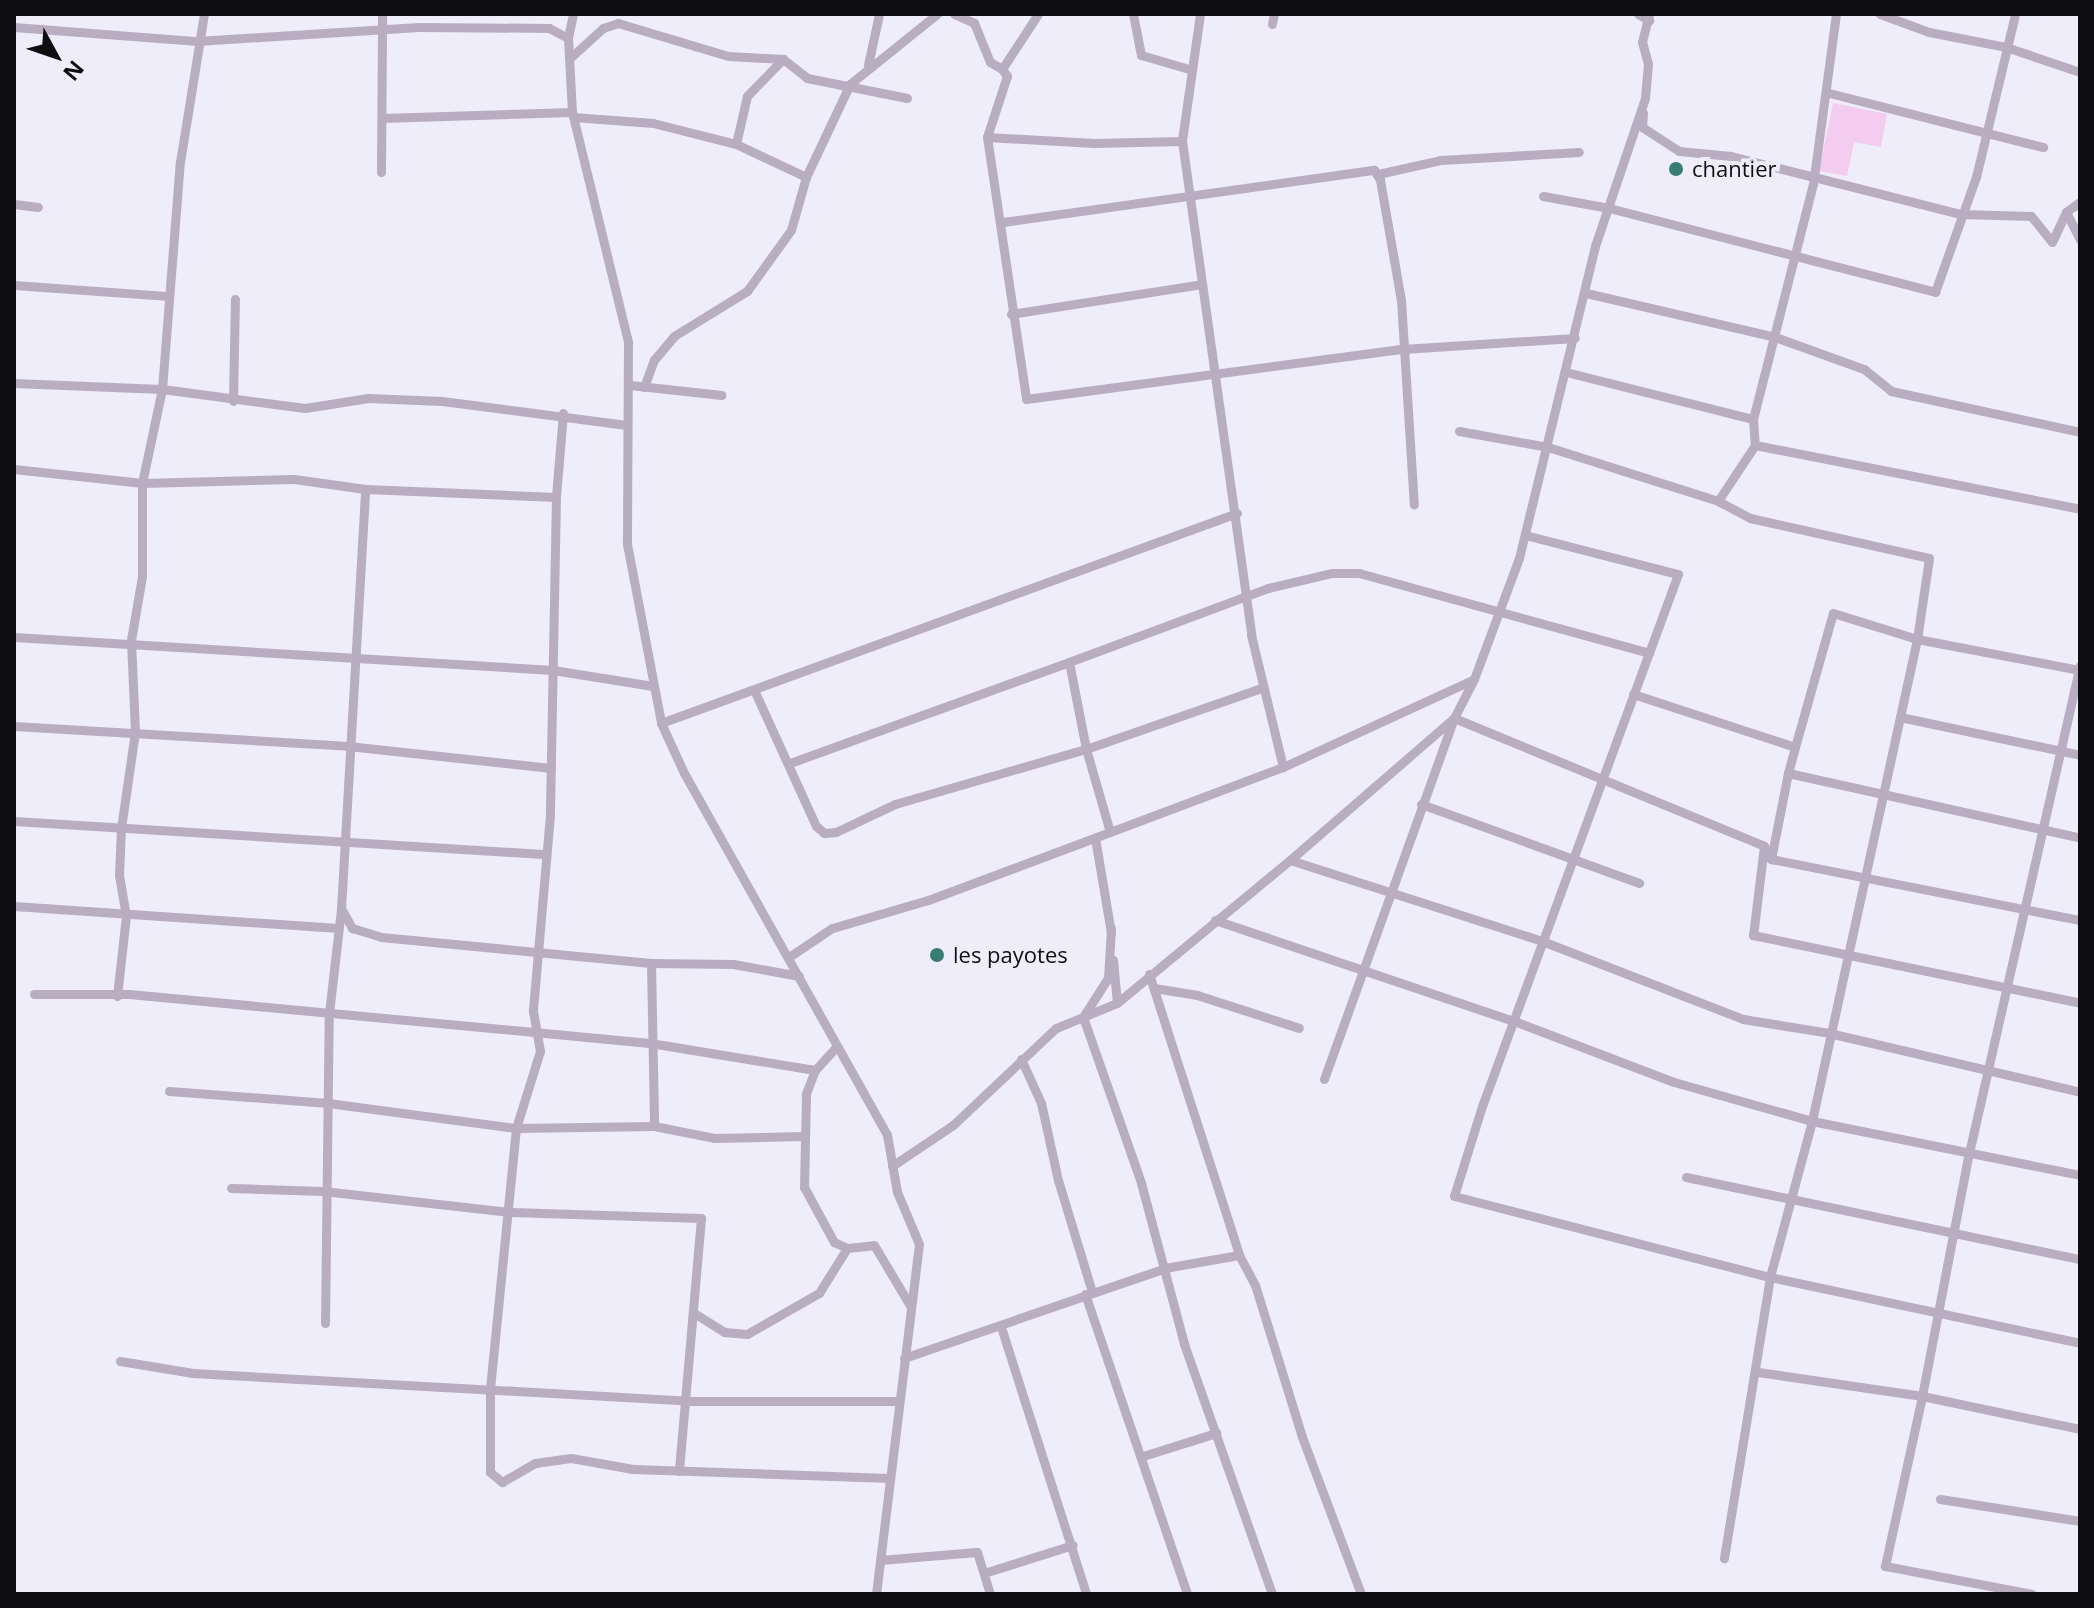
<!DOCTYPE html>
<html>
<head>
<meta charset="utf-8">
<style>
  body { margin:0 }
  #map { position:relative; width:2094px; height:1608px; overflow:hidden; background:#eeedf9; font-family:"Open Sans",sans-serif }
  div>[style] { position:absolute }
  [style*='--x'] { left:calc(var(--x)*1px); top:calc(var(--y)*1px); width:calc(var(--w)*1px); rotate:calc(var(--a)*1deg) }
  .green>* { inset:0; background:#f4ccf0 }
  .minor>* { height:9px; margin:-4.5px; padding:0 4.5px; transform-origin:4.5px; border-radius:4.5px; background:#b8adc1 }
  .dots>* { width:22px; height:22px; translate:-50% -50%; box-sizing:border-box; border:4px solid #eeedf9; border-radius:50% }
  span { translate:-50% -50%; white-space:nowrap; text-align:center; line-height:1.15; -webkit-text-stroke:8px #eeedf9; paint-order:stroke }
  .poi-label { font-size:22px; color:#0e0e11 }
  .left { translate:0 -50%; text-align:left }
  .frame { position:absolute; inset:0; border:16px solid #0e0e11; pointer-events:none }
  .north { position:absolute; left:16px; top:16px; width:80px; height:80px; -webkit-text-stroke:6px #eeedf9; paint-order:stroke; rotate:130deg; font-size:22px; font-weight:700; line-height:32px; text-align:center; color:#0e0e11 }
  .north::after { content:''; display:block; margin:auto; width:28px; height:36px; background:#0e0e11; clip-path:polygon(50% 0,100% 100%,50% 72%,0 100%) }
</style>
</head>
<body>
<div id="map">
  <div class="green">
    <i style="clip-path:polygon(1833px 103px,1887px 114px,1881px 147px,1854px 142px,1847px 176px,1819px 171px)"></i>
  </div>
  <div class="minor">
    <i style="--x:573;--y:14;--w:25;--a:102"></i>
    <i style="--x:568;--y:38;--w:74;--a:86.9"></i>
    <i style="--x:572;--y:112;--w:237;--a:76.3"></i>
    <i style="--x:628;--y:342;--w:202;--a:90.3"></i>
    <i style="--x:627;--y:544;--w:182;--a:79.2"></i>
    <i style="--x:661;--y:723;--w:55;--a:65.3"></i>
    <i style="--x:684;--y:773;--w:415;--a:60.7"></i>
    <i style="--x:887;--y:1135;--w:58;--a:80"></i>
    <i style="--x:897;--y:1192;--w:56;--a:67.1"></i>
    <i style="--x:919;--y:1244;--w:353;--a:97"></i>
    <i style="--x:954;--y:14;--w:22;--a:24"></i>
    <i style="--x:974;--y:23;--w:42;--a:67.7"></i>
    <i style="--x:990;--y:62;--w:14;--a:30"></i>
    <i style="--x:1038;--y:14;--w:66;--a:123.2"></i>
    <i style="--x:1002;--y:69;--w:9;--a:54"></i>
    <i style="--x:1007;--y:76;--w:64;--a:108.2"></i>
    <i style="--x:987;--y:137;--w:107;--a:3.2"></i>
    <i style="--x:1094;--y:143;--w:88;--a:-1.3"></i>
    <i style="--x:1133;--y:14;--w:42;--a:79"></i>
    <i style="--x:1141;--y:55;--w:50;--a:16.3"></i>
    <i style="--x:1200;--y:14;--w:128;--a:98.1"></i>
    <i style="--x:1182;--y:141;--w:499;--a:82"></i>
    <i style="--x:1251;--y:635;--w:136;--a:76.4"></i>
    <i style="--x:1638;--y:14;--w:13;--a:29"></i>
    <i style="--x:1880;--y:14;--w:52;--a:20.2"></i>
    <i style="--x:1929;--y:32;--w:78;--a:11"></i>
    <i style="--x:2006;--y:47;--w:78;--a:18.7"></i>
    <i style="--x:1272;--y:24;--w:10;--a:-79"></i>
    <i style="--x:14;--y:27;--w:184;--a:4.4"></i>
    <i style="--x:197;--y:41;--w:222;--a:-3.6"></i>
    <i style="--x:419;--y:27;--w:130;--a:0.4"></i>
    <i style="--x:549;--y:28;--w:21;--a:28"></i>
    <i style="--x:570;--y:58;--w:45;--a:-42.3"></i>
    <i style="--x:603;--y:28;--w:16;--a:-18"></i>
    <i style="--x:618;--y:23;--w:115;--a:16.7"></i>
    <i style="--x:728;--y:56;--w:55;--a:3.1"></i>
    <i style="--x:783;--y:59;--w:31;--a:38"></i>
    <i style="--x:807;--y:78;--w:102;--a:11.3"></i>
    <i style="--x:868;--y:65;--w:52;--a:-77.8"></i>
    <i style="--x:1829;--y:93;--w:221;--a:14.2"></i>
    <i style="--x:1643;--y:113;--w:14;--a:94"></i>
    <i style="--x:1642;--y:127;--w:44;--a:33"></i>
    <i style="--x:1679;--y:151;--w:52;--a:5.5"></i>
    <i style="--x:1731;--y:156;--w:237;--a:14.2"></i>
    <i style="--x:1961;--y:214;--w:70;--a:1.6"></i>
    <i style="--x:2031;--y:216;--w:33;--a:51"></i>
    <i style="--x:2052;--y:242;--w:33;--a:-65"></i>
    <i style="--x:2066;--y:212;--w:17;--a:-36"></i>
    <i style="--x:573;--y:117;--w:80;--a:4.3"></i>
    <i style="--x:653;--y:123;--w:86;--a:14.2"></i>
    <i style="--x:736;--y:144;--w:77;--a:25.2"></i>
    <i style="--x:806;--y:177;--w:103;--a:-64.7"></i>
    <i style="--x:850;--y:84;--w:112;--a:-38.8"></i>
    <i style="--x:382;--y:118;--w:190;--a:-1.8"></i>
    <i style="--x:987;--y:137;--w:265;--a:81.5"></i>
    <i style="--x:1026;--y:399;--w:380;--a:-7.6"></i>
    <i style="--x:1403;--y:349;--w:172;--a:-3.7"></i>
    <i style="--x:736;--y:144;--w:49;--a:-77.1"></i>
    <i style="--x:747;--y:96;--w:52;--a:-45.8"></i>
    <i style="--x:381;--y:172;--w:158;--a:-89.6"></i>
    <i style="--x:1378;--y:174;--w:65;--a:-12.5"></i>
    <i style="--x:1441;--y:160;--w:138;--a:-3.3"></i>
    <i style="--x:1543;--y:196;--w:67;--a:10.3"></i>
    <i style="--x:1609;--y:208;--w:337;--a:14.4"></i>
    <i style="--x:1935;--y:292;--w:122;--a:-70.4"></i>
    <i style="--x:1976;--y:177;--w:168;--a:-76.5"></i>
    <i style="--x:14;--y:204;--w:24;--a:7"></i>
    <i style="--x:2066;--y:212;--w:31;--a:63"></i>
    <i style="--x:1003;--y:222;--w:375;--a:-8"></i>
    <i style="--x:1374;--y:170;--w:12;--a:59"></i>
    <i style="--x:1380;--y:180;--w:122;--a:80.1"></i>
    <i style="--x:1401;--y:300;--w:205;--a:86.4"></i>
    <i style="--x:14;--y:285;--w:152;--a:4.1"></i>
    <i style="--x:1586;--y:293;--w:194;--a:13.1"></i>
    <i style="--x:1775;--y:337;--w:95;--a:19.8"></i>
    <i style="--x:1864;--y:369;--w:35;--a:39"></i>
    <i style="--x:1891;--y:391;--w:193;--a:12.2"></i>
    <i style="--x:1011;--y:314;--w:193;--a:-8.9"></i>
    <i style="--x:1566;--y:372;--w:193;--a:14.1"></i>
    <i style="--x:1753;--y:419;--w:26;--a:86"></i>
    <i style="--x:1755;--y:445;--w:67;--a:123.5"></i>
    <i style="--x:14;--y:383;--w:148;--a:2.3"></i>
    <i style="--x:162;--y:389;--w:144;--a:7.6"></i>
    <i style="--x:305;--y:408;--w:64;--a:-9"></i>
    <i style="--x:368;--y:398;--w:74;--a:2.3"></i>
    <i style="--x:442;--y:401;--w:186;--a:7.4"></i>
    <i style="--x:630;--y:385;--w:92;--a:6.3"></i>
    <i style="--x:644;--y:387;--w:29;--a:-70"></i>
    <i style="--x:654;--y:360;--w:31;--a:-50"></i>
    <i style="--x:674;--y:336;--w:86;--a:-31.7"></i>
    <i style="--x:747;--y:291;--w:75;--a:-54.2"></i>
    <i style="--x:791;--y:230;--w:55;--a:-74.2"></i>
    <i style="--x:233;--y:401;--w:102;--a:-88.9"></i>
    <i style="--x:563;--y:413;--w:84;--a:94.8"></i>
    <i style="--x:556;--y:497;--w:318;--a:91.1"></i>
    <i style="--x:550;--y:815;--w:197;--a:95"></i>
    <i style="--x:533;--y:1011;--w:41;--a:80.1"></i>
    <i style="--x:540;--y:1051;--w:81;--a:107.3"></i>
    <i style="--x:516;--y:1128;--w:261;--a:95.7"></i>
    <i style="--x:490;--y:1388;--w:84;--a:90"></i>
    <i style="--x:490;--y:1472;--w:16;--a:40"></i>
    <i style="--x:502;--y:1482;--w:38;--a:-30"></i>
    <i style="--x:535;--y:1463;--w:36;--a:-8"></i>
    <i style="--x:571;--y:1458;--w:63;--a:10.1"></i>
    <i style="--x:633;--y:1469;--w:256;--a:2"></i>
    <i style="--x:1753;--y:419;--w:243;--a:-75.7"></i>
    <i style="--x:1813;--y:184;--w:172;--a:-82.3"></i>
    <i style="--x:1459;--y:431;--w:90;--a:10.2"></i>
    <i style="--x:1548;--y:447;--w:178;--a:17.6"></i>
    <i style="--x:1718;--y:501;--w:36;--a:28"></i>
    <i style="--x:1750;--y:518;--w:183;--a:12.6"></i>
    <i style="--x:1929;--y:558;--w:82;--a:98.4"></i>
    <i style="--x:1917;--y:639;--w:493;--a:102.3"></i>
    <i style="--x:1812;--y:1121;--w:162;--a:105.1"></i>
    <i style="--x:1770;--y:1277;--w:285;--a:99.3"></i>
    <i style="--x:1755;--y:445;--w:331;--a:11.1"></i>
    <i style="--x:14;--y:469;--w:129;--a:6.2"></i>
    <i style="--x:142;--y:483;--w:152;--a:-1.5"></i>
    <i style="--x:294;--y:479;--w:72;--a:8"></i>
    <i style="--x:365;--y:489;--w:191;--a:2.4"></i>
    <i style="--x:1525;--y:535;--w:158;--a:14.3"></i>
    <i style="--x:1678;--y:574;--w:567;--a:110.22"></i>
    <i style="--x:1482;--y:1106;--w:94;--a:107.3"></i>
    <i style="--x:1454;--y:1196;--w:326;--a:14.4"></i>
    <i style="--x:1770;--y:1277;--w:317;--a:12"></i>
    <i style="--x:14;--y:637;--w:540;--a:3.5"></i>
    <i style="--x:553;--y:670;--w:101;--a:9.1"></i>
    <i style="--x:1069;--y:662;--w:212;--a:-20.4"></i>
    <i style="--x:1268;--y:588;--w:66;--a:-13.2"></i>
    <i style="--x:1332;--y:573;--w:27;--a:0"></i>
    <i style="--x:1359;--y:573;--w:301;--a:15.4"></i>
    <i style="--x:754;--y:690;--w:149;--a:65.5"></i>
    <i style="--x:816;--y:826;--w:11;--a:41"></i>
    <i style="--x:824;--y:833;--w:12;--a:-5"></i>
    <i style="--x:836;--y:832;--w:65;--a:-25.4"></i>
    <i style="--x:895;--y:804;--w:199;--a:-16.1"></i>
    <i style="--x:1086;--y:749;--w:86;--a:73.9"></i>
    <i style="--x:1110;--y:832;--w:194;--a:159.5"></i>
    <i style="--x:928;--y:900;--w:100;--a:163.7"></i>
    <i style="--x:832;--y:928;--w:52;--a:146"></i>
    <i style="--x:1633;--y:694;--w:170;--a:18.1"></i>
    <i style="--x:1795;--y:747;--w:27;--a:105"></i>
    <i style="--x:1788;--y:773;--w:299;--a:12.5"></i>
    <i style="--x:1900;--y:717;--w:184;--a:11.9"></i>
    <i style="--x:661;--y:723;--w:613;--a:-20.03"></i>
    <i style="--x:14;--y:726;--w:335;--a:3.4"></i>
    <i style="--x:348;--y:746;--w:204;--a:6.2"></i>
    <i style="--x:1795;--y:747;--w:139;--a:-74.2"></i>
    <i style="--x:1833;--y:613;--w:88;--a:17.2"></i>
    <i style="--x:1917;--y:639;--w:166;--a:10.8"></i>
    <i style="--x:790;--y:763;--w:297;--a:-19.9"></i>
    <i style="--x:1069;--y:662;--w:89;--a:78.9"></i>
    <i style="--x:1086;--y:749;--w:185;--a:-19.2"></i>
    <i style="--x:1421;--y:804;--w:232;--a:19.9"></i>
    <i style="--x:14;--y:821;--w:530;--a:3.57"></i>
    <i style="--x:1110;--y:832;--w:185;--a:-20.6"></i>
    <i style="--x:1283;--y:767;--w:210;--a:-24.7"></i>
    <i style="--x:1474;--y:679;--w:129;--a:-69.6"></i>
    <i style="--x:1519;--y:558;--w:321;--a:-76.3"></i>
    <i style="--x:1595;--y:246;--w:156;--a:-71.3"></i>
    <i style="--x:1645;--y:98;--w:34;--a:-85"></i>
    <i style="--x:1648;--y:64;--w:23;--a:-105"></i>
    <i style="--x:1642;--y:42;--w:29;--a:-76"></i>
    <i style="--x:1095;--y:838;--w:96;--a:80.4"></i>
    <i style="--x:1764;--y:846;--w:90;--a:97"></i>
    <i style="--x:1753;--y:935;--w:334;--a:11.7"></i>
    <i style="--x:1771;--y:859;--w:88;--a:-78.8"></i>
    <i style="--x:1290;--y:860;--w:265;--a:17.8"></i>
    <i style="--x:1542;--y:941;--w:216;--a:21.2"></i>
    <i style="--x:1743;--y:1019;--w:87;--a:9.2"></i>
    <i style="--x:1829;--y:1033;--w:258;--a:13.2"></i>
    <i style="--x:14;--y:906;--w:325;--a:3.9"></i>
    <i style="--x:342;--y:910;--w:21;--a:61"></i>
    <i style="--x:352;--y:928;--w:30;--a:17"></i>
    <i style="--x:381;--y:937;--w:271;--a:5.5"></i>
    <i style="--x:651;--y:963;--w:82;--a:0.7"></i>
    <i style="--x:733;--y:964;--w:67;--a:10.3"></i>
    <i style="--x:1215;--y:920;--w:316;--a:18.7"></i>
    <i style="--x:1514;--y:1021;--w:171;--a:20.9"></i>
    <i style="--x:1674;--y:1082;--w:143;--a:15.8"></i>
    <i style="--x:1812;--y:1121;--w:273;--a:11.4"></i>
    <i style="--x:1111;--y:928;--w:50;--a:93.4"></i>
    <i style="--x:1108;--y:978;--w:46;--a:122.7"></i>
    <i style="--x:1083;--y:1017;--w:176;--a:70.7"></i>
    <i style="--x:1141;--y:1183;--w:167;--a:75"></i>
    <i style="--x:1184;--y:1344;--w:265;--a:70.6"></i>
    <i style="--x:1113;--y:960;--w:43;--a:84.7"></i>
    <i style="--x:651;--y:963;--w:163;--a:88.9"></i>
    <i style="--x:1149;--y:974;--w:295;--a:72.2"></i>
    <i style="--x:1239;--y:1255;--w:34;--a:62"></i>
    <i style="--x:1255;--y:1285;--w:159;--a:72.8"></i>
    <i style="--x:1302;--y:1437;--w:168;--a:69.4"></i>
    <i style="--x:1154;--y:988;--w:44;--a:9.2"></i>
    <i style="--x:1197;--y:995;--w:107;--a:17.9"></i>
    <i style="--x:34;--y:994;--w:95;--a:0"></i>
    <i style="--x:129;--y:994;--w:523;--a:5.37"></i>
    <i style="--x:650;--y:1043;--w:167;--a:9.3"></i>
    <i style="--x:117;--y:996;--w:81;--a:-83.6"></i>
    <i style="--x:126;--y:916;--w:42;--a:-99.7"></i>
    <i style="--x:119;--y:875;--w:47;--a:-87.6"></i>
    <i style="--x:121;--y:828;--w:97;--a:-81.7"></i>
    <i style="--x:135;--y:732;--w:92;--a:-92.5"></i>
    <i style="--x:131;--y:640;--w:65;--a:-80.2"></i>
    <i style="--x:142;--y:576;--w:93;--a:-90"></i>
    <i style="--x:142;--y:483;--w:96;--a:-78"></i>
    <i style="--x:162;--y:389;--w:228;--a:-85.5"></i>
    <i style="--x:180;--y:162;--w:150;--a:-80.8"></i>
    <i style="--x:836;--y:1047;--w:31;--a:132"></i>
    <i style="--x:815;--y:1070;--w:26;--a:111"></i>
    <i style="--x:806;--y:1094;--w:93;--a:91.2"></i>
    <i style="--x:804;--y:1187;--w:63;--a:61.4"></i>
    <i style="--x:834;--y:1242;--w:14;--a:25"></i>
    <i style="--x:847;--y:1248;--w:27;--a:-6"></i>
    <i style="--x:874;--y:1245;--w:72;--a:59.2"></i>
    <i style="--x:1021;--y:1059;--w:48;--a:65.6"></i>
    <i style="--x:1041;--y:1103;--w:79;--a:77.6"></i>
    <i style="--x:1058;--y:1180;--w:117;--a:73.1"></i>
    <i style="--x:1324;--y:1079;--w:384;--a:-70.2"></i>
    <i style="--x:1454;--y:718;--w:335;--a:22.4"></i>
    <i style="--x:1764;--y:846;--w:15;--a:62"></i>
    <i style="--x:1771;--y:859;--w:315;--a:11.2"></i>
    <i style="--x:169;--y:1091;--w:159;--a:4.3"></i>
    <i style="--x:328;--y:1103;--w:190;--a:7.6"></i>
    <i style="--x:516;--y:1128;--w:138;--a:-0.8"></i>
    <i style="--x:654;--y:1126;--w:61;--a:11.3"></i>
    <i style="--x:714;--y:1138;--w:88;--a:-1.3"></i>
    <i style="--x:892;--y:1166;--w:73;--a:-33.9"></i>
    <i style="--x:953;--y:1125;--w:141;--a:-43.3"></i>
    <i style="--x:1056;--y:1028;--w:66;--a:-22.3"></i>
    <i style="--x:1117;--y:1003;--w:224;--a:-39.6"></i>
    <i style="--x:1290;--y:860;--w:217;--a:-40.9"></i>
    <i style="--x:1454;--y:718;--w:44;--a:-62.9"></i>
    <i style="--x:1686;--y:1177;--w:402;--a:11.8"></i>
    <i style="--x:231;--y:1188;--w:92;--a:1.9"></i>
    <i style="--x:323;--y:1191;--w:189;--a:6.4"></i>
    <i style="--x:511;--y:1212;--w:190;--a:1.8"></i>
    <i style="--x:701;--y:1218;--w:254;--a:95"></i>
    <i style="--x:1085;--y:1294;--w:317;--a:71.2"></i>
    <i style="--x:694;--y:1313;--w:36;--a:32"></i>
    <i style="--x:724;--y:1332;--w:23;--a:5"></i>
    <i style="--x:747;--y:1334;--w:83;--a:-29.7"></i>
    <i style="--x:819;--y:1293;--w:53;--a:-58.1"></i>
    <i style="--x:325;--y:1323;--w:310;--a:-89.3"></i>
    <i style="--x:329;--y:1013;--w:105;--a:-83.4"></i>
    <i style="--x:341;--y:909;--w:421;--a:-86.7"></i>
    <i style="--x:1001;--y:1327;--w:280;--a:72.3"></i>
    <i style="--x:904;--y:1358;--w:276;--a:-19"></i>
    <i style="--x:1165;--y:1268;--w:75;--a:-10"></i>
    <i style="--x:120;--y:1361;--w:74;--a:9.3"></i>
    <i style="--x:193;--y:1373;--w:495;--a:3.2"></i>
    <i style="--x:687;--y:1401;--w:211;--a:0"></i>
    <i style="--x:1758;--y:1372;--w:166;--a:8.3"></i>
    <i style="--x:1922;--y:1396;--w:248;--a:-79.1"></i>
    <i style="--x:1969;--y:1153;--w:500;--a:-77.19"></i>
    <i style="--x:1143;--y:1456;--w:77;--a:-17.5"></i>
    <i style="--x:1940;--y:1499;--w:142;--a:8.9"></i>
    <i style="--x:880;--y:1560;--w:97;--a:-4.7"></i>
    <i style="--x:977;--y:1552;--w:44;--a:72.8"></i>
    <i style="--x:984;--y:1573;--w:93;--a:-17.5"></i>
    <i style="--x:2032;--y:1594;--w:150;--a:-169.2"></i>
    <i style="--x:1885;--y:1566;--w:174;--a:-77.7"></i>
    <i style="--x:1922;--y:1396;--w:161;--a:11.8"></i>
  </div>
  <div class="dots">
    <i style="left:1676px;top:169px;background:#377d75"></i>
    <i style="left:937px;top:955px;background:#377d75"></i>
  </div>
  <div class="poi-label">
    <span class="left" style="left:1692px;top:169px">chantier</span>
    <span class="left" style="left:953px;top:955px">les payotes</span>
  </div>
  <div class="frame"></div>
  <div class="north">N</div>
</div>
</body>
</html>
